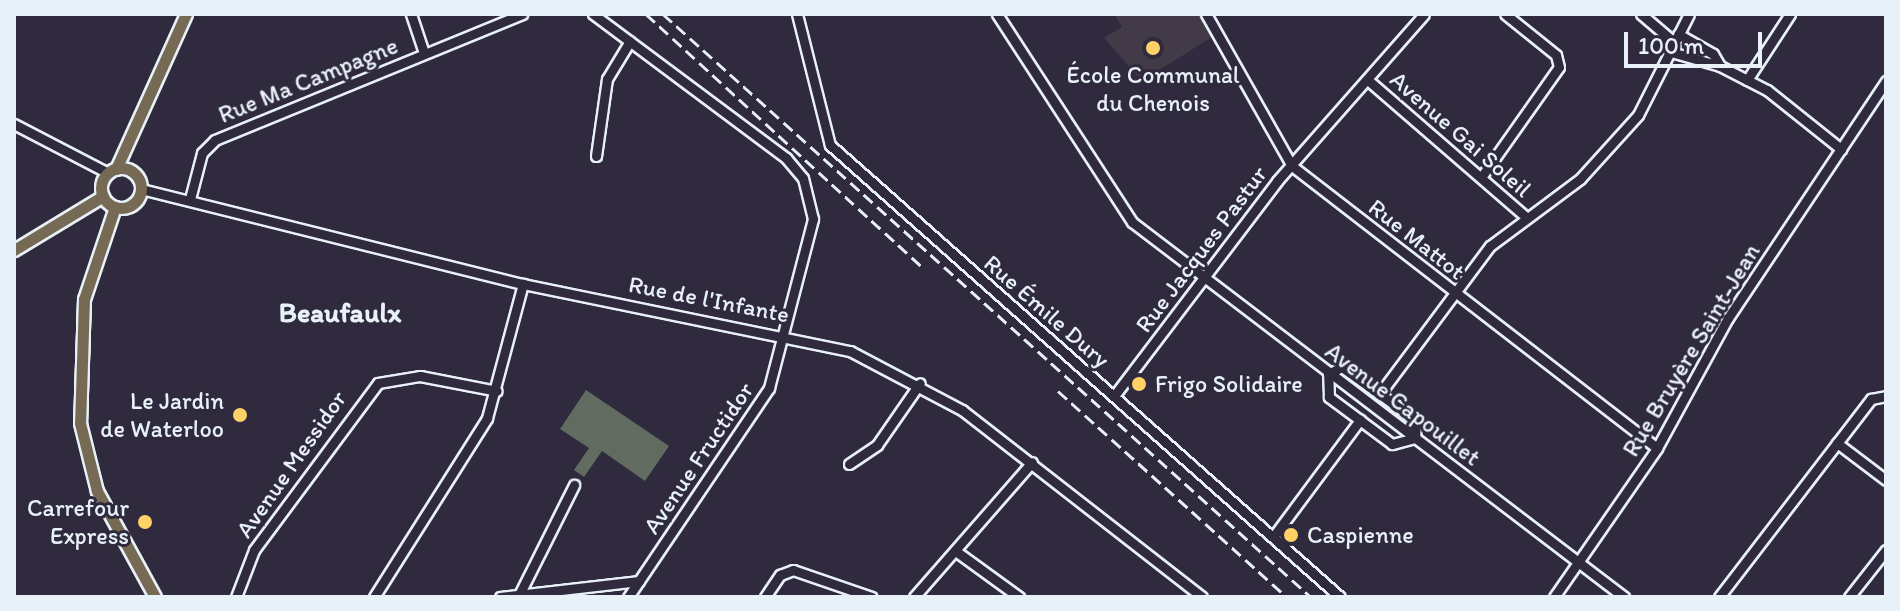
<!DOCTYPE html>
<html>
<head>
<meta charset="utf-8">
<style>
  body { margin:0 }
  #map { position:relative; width:1900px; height:611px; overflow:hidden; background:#2f2a3d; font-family:Itim,sans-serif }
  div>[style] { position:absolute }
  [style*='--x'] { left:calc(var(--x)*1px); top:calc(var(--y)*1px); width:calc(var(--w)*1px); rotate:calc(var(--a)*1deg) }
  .built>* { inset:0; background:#433a48 }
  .green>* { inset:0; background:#626b5f }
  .roads { filter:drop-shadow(2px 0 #e8f1f8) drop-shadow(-2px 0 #e8f1f8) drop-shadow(0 2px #e8f1f8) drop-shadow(0 -2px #e8f1f8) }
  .minor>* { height:9px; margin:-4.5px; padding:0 4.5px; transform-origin:4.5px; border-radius:4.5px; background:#2f2a3d }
  .major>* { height:11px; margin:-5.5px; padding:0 5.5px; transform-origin:5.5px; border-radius:5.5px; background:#776a54 }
  .major>.ring { margin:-5.5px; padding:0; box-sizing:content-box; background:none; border:11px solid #776a54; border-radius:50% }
  .rail>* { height:3px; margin-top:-1.5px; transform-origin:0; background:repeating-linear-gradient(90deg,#e8f1f8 0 12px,transparent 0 18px) }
  .dots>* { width:22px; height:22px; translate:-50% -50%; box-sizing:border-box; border:4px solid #2f2a3d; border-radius:50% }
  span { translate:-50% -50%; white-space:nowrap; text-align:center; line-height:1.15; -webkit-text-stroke:6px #2f2a3d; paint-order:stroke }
  .poi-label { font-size:24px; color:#e8f1f8 }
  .left { translate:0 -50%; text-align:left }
  .right { translate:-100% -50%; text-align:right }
  .street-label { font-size:24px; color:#e8f1f8 }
  .quarter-label { font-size:28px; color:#e8f1f8; font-weight:700 }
  .frame { position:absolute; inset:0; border:16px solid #e8f1f8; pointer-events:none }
  .scale { position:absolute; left:1624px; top:32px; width:138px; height:36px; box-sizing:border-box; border:4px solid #e8f1f8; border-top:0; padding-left:10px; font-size:24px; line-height:28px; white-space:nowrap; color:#e8f1f8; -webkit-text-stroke:6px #2f2a3d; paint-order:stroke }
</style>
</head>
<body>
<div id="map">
  <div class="built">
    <i style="clip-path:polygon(1114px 14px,1200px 14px,1212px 37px,1142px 81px,1104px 38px,1122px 27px)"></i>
  </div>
  <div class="green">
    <i style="clip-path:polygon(586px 390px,669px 446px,645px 481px,602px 451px,584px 477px,574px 470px,589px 448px,560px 429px)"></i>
  </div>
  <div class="roads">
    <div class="minor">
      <i style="--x:411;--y:14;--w:41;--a:71.6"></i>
      <i style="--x:593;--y:14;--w:241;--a:36.7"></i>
      <i style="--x:786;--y:158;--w:26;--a:50"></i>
      <i style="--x:803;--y:178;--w:42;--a:76.3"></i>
      <i style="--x:813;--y:219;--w:175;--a:104.6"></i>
      <i style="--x:769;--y:388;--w:252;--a:124"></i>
      <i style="--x:797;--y:14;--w:135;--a:75.9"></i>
      <i style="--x:830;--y:145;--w:681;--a:41.55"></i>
      <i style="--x:997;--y:14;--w:248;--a:57"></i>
      <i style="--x:1132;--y:222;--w:619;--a:37.31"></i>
      <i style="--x:1206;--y:14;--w:175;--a:60.5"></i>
      <i style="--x:1292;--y:166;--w:461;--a:37.7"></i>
      <i style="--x:1641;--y:14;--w:45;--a:40.5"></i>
      <i style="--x:1671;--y:52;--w:51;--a:15.9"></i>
      <i style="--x:1720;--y:66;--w:14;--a:-120"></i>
      <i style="--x:1713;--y:54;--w:40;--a:-150.3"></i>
      <i style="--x:1720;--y:66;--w:53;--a:27.1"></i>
      <i style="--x:1767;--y:90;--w:95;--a:38.6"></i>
      <i style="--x:1747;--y:80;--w:79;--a:-56.9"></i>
      <i style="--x:1369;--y:81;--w:209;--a:40.9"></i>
      <i style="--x:14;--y:124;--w:106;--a:27.5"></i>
      <i style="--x:596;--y:156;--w:78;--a:-81.9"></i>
      <i style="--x:607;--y:79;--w:44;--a:-58.8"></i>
      <i style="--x:1482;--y:176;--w:133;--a:-54.8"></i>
      <i style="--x:1559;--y:67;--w:12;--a:-104"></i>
      <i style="--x:1556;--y:55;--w:65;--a:-141.2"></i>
      <i style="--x:141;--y:189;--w:394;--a:14"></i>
      <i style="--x:523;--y:284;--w:334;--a:11.6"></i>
      <i style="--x:850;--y:351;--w:127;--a:27.8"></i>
      <i style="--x:962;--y:410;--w:304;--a:37.9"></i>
      <i style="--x:190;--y:199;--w:48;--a:-75.4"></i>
      <i style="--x:202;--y:153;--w:18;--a:-45"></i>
      <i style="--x:215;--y:140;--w:332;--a:-22.3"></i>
      <i style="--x:1342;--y:367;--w:91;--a:35.6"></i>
      <i style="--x:1416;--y:420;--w:18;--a:93"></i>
      <i style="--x:1415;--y:438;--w:24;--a:165"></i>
      <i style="--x:1392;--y:444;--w:79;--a:-143.3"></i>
      <i style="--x:1329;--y:397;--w:23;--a:-92"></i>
      <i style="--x:1328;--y:374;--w:16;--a:-27"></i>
      <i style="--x:1381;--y:392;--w:182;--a:-53.3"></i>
      <i style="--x:1490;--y:246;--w:112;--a:-36.7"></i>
      <i style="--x:1580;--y:179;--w:86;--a:-47.8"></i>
      <i style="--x:1638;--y:115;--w:113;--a:-63.2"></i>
      <i style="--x:1114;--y:396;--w:270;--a:-52.8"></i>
      <i style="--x:1277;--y:181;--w:222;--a:-48.6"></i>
      <i style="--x:1837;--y:443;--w:61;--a:37.1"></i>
      <i style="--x:849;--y:464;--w:34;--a:-34"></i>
      <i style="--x:877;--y:445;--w:75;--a:-55.3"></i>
      <i style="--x:1273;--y:537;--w:146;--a:-53.4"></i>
      <i style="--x:957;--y:552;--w:77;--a:36"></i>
      <i style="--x:520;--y:593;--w:121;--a:-63.4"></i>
      <i style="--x:236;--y:597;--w:50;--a:-69"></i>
      <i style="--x:254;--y:550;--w:208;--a:-53.4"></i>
      <i style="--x:378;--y:383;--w:43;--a:-9.5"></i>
      <i style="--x:420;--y:376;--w:78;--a:11"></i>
      <i style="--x:374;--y:597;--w:212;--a:-57.7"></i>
      <i style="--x:487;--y:418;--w:139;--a:-75"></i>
      <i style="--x:500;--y:597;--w:140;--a:-6.6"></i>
      <i style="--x:765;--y:597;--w:27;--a:-56"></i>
      <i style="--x:780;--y:575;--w:14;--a:-21"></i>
      <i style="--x:793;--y:570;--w:83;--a:18.9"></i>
      <i style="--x:914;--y:597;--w:179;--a:-48.8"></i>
      <i style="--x:1554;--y:597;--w:181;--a:-55.3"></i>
      <i style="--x:1657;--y:448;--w:148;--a:-61.4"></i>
      <i style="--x:1728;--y:318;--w:285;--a:-56.3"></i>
      <i style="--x:1719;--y:597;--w:250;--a:-52.5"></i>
      <i style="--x:1871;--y:399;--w:15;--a:-11"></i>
      <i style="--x:1849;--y:597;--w:60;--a:-51.8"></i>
    </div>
    <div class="major">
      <i class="ring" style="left:101px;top:168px;width:29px;height:29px"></i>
      <i style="--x:116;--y:169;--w:170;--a:-65.7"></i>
      <i style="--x:115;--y:207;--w:97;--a:108.6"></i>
      <i style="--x:84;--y:299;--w:124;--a:91.8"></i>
      <i style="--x:80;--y:423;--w:70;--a:76"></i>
      <i style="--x:97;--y:491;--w:121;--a:61.3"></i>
      <i style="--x:14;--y:250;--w:104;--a:-31.2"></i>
    </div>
  </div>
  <div class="rail">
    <i style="--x:646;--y:14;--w:374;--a:42.5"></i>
    <i style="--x:663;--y:14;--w:872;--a:41.98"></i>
    <i style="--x:1058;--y:391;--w:308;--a:42"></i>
  </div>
  <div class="dots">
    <i style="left:1153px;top:48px;background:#ffd166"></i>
    <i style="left:1139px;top:384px;background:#ffd166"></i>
    <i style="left:240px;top:415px;background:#ffd166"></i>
    <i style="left:145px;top:522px;background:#ffd166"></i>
    <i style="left:1291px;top:535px;background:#ffd166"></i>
  </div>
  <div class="poi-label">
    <span style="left:1153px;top:89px">École Communal<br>du Chenois</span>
    <span class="left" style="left:1155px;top:384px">Frigo Solidaire</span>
    <span class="right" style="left:224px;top:415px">Le Jardin<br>de Waterloo</span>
    <span class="right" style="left:129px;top:522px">Carrefour<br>Express</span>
    <span class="left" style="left:1307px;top:535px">Caspienne</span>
  </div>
  <div class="street-label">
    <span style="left:308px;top:80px;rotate:-22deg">Rue Ma Campagne</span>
    <span style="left:1461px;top:134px;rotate:41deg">Avenue Gai Soleil</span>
    <span style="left:1417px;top:239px;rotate:38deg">Rue Mattot</span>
    <span style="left:1201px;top:249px;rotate:-53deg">Rue Jacques Pastur</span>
    <span style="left:709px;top:299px;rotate:11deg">Rue de l'Infante</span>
    <span style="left:1047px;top:311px;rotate:41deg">Rue Émile Dury</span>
    <span style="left:1691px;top:350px;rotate:-59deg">Rue Bruyère Saint-Jean</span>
    <span style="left:1403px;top:404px;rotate:37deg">Avenue Capouillet</span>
    <span style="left:698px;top:458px;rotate:-56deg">Avenue Fructidor</span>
    <span style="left:291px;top:464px;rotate:-55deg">Avenue Messidor</span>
  </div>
  <div class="quarter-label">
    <span style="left:340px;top:312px">Beaufaulx</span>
  </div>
  <div class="frame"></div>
  <div class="scale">100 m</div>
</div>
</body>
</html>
